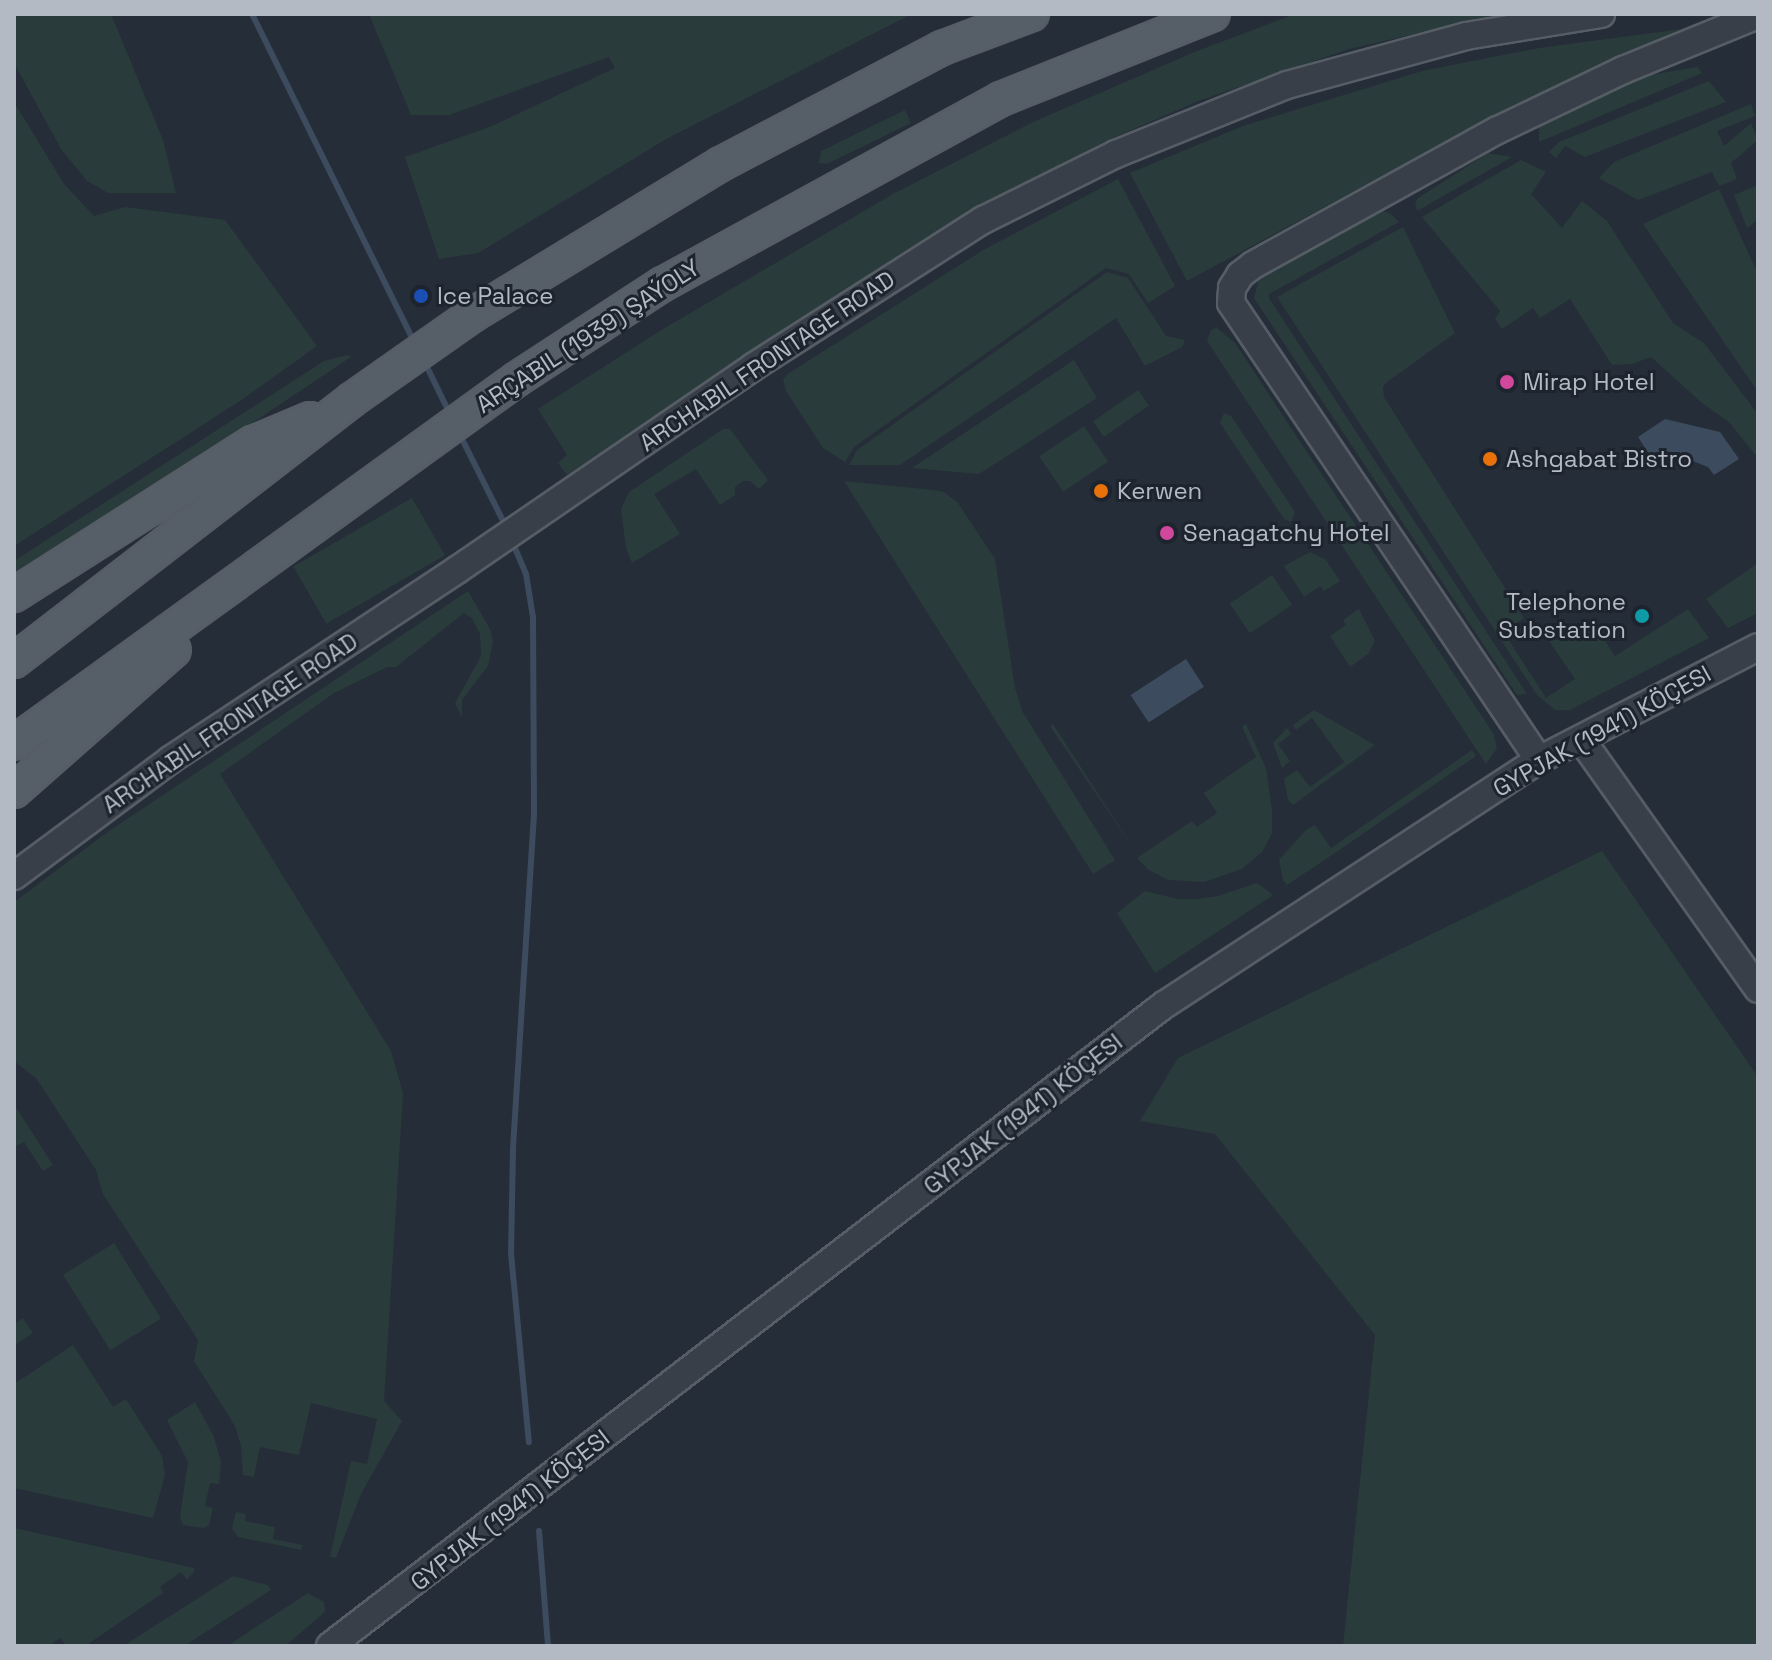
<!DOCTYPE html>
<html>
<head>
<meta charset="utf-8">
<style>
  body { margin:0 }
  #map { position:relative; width:1772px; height:1660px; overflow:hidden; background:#252d38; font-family:"Space Grotesk",sans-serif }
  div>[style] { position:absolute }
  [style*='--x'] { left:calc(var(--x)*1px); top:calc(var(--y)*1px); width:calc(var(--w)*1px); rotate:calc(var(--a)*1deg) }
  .green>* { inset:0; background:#2a3b3b; transform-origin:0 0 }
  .water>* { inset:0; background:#3d4b5f; transform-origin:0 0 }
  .stream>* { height:6px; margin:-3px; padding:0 3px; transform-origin:3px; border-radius:3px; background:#3d4b5f }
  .roads { filter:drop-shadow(2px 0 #565d66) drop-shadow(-2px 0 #565d66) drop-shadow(0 2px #565d66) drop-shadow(0 -2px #565d66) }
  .minor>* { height:26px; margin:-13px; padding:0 13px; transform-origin:13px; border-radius:13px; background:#383f48 }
  .major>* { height:32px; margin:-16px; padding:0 16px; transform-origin:16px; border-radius:16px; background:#565e68 }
  .dots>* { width:22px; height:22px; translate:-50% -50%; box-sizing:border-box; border:4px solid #1d242d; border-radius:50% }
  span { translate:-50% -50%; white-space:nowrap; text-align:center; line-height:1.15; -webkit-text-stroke:6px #1d242d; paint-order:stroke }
  .poi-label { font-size:24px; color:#b3bac4 }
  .left { translate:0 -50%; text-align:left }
  .right { translate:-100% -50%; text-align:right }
  .street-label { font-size:24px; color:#b3bac4 }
  .frame { position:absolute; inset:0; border:16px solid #b3bac4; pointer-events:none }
</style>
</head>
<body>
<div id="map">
  <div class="green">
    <i style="clip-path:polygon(14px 14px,111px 14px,163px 140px,176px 193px,108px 193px,87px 181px,61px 149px,14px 63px)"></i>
    <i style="clip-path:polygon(369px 14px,912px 14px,668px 138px,478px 253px,439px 259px,405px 157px,492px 126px,615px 68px,609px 57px,449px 115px,411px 115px)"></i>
    <i style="clip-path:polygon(1295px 14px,1503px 14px,1349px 49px,1201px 100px,1108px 140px,964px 215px,903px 252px,567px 475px,558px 463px,567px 455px,538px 409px,658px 332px,893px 194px,1033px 122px,1197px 51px)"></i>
    <i style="clip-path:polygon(1682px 29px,1512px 106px,1187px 281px,1130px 173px,1243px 126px,1422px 71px,1539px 48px)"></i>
    <i style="clip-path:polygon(1697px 67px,1702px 73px,1539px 142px,1539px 127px,1547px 119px,1644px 76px)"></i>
    <i style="clip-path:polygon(1709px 81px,1726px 102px,1585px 157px,1565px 146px,1556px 158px,1549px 152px,1559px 142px)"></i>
    <i style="clip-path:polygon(14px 102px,64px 184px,94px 216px,125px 207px,225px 220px,317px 346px,240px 401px,14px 546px)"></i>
    <i style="clip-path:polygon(1751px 104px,1755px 116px,1717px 131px,1724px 146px,1751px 123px,1758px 140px,1731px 163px,1737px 179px,1719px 186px,1712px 172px,1638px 200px,1599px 178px,1614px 162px)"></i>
    <i style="clip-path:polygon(905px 110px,911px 123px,827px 164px,819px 163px,821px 151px)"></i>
    <i style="clip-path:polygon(1488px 153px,1512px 157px,1417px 211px,1415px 202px,1418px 198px)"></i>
    <i style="clip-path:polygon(1521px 160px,1546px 172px,1531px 194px,1562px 228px,1582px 201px,1607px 221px,1673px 323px,1704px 343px,1758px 414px,1758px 458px,1729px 422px,1702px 403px,1651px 357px,1632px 364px,1612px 365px,1570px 299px,1540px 318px,1533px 308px,1502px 329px,1495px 319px,1500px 311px,1422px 217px)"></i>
    <i style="clip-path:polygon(1118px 179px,1175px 286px,1148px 303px,1129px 274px,1106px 268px,854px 447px,845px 462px,823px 448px,786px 391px,783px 379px,789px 373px,985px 249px)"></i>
    <i style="clip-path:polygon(1758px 185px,1758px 220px,1747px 228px,1734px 195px)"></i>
    <i style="clip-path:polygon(1719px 189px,1758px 274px,1758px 392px,1643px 224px)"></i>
    <i style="clip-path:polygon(1377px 210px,1390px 213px,1399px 222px,1269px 294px,1269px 298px,1527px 694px,1517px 695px,1254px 298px,1260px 275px)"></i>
    <i style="clip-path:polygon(1403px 227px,1455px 333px,1387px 382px,1383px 387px,1384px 397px,1524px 618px,1504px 631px,1490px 611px,1546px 698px,1575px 679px,1549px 641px,1572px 637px,1594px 624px,1615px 656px,1688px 609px,1709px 638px,1570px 710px,1555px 710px,1537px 695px,1277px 297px)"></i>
    <i style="clip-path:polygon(1107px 272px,1128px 278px,1166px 336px,1185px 340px,1182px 347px,1145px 366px,1116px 318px,900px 465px,849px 465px,857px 450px)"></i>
    <i style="clip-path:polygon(1216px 327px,1235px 343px,1493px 733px,1497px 748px,1486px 764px,1207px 341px,1211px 330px)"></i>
    <i style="clip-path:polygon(347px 355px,351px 357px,255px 421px,14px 573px,14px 561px,324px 361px)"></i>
    <i style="clip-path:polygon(1074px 360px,1097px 398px,979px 474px,912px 468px)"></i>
    <i style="left:1138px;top:390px;width:19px;height:55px;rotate:55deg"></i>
    <i style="clip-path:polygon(1224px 413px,1231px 416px,1295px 512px,1291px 522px,1284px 519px,1220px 423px)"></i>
    <i style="left:1084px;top:426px;width:43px;height:54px;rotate:56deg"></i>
    <i style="clip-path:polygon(723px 429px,730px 429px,768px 480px,759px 489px,750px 481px,743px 481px,735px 487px,735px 495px,720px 505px,696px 469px,654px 494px,680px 534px,632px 563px,626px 548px,621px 509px,629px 492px)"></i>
    <i style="clip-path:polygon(844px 481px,933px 490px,944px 492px,958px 503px,995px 559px,1015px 688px,1022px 711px,1115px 860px,1093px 874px)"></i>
    <i style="left:412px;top:498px;width:66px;height:137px;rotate:60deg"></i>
    <i style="clip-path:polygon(1310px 552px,1326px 560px,1340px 581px,1324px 591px,1320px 586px,1304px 597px,1284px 566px)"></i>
    <i style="clip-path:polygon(1758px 563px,1758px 613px,1728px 628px,1706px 599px)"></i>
    <i style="left:1272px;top:575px;width:36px;height:51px;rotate:56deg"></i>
    <i style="clip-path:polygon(468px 591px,491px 631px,493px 642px,488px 666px,462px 700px,462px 718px,455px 703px,481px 656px,480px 634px,472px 618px,464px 613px,396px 667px,387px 667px,334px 693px,220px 774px,391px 1051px,403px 1093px,384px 1401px,402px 1421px,361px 1494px,336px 1558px,330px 1557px,351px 1461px,367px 1464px,377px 1419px,311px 1403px,299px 1455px,260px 1447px,254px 1477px,243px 1475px,241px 1446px,235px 1426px,194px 1361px,198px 1340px,103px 1194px,96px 1170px,36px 1078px,14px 1061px,14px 902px,109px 831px)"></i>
    <i style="clip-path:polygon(1359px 609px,1375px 641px,1368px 654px,1350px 667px,1330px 636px,1346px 625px,1343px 620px)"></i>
    <i style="clip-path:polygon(1314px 710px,1375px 745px,1293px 805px,1288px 800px,1284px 779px,1297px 770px,1310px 787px,1344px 762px,1312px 718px,1296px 730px,1293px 725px)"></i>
    <i style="clip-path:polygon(1053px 724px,1137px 854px,1050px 726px)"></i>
    <i style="clip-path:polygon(1246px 724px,1266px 768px,1272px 810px,1272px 833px,1262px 852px,1242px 869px,1204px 882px,1168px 880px,1149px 870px,1137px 858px,1192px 821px,1197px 827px,1217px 813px,1204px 793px,1256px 757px,1242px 727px)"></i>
    <i style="clip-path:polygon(1287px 728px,1291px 734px,1278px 744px,1290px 761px,1282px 768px,1273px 743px)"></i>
    <i style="clip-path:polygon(1472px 750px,1476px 756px,1335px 853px,1287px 885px,1283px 880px,1279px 860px,1307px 829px,1315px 825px,1331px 848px)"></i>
    <i style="clip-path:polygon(1602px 851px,1758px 1077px,1758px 1646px,1343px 1646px,1375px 1335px,1215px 1134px,1140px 1121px,1178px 1058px)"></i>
    <i style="clip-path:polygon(1257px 883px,1273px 895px,1155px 973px,1117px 913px,1145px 891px,1178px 899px,1197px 899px,1218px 896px)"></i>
    <i style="clip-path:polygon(14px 1104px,53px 1165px,43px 1171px,24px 1142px,14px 1147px)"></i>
    <i style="left:114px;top:1243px;width:89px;height:60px;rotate:58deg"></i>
    <i style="clip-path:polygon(23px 1318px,33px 1333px,14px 1346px,14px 1324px)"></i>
    <i style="clip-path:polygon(73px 1345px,113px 1407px,126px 1399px,162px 1456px,165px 1475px,153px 1518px,14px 1488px,14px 1384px)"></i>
    <i style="clip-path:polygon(195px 1402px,214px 1437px,221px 1461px,219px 1484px,210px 1483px,205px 1506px,213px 1508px,209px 1525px,204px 1528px,183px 1525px,180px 1517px,188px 1462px,167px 1420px)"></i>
    <i style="clip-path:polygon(236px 1512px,246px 1514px,245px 1521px,275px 1527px,273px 1539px,303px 1545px,301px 1550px,238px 1537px,232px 1529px)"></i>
    <i style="clip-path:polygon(14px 1528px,194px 1568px,194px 1572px,187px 1580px,181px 1572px,160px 1587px,163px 1593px,85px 1646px,66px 1646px,60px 1638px,48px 1646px,14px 1646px)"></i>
    <i style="clip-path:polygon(233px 1576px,268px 1585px,271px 1590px,184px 1646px,123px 1646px)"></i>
    <i style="clip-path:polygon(308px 1593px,324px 1602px,325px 1612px,285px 1646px,227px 1646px)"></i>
  </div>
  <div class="water">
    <i style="clip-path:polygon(1665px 419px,1720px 432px,1739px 459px,1714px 475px,1708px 467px,1667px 451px,1653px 460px,1638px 437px)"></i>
    <i style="left:1186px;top:659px;width:33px;height:66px;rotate:57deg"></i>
  </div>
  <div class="stream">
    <i style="--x:252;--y:14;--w:368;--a:63.7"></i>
    <i style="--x:424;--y:361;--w:61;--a:63.9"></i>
    <i style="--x:459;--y:433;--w:105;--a:63.4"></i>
    <i style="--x:512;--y:541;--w:36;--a:67"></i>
    <i style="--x:526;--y:574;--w:44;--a:80.8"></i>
    <i style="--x:533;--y:617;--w:197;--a:89.7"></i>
    <i style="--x:534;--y:814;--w:337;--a:93.6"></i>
    <i style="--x:513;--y:1150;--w:103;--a:91.1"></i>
    <i style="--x:511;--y:1253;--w:190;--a:84.6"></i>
    <i style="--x:539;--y:1531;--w:115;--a:85.5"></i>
  </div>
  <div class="roads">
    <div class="minor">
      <i style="--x:1581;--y:739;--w:306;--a:54.7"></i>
      <i style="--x:1539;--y:760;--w:551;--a:-123.98"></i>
      <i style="--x:1231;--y:303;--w:15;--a:-86"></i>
      <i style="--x:1232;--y:288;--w:15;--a:-58"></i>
      <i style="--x:1240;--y:275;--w:16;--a:-38"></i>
      <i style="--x:1253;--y:265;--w:280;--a:-28.9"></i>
      <i style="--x:1498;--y:130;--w:139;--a:-25.6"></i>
      <i style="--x:1623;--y:70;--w:146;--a:-22.2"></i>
      <i style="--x:14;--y:876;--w:194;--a:-36.6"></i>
      <i style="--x:170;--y:760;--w:344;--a:-33.5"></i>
      <i style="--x:457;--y:570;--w:359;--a:-34.4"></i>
      <i style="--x:753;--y:367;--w:273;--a:-32.6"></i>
      <i style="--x:983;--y:220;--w:148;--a:-26.4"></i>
      <i style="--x:1116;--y:154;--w:184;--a:-22"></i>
      <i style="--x:1287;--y:85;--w:186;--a:-15.3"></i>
      <i style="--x:1466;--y:36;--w:137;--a:-9.3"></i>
      <i style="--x:330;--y:1646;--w:1052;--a:-37.55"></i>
      <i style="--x:1164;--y:1005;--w:448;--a:-33.2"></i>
      <i style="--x:1539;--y:760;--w:246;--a:-27.3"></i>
    </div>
    <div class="major">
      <i style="--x:14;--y:595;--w:283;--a:-32.5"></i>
      <i style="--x:253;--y:443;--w:62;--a:-22.8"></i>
      <i style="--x:14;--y:661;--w:428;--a:-37.7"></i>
      <i style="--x:353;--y:399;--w:148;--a:-35.1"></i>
      <i style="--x:474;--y:314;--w:289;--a:-31.3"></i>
      <i style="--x:721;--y:164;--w:250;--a:-27.7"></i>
      <i style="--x:942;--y:48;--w:96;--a:-20.7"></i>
      <i style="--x:14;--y:743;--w:621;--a:-35.89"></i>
      <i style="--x:517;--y:379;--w:174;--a:-33.1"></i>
      <i style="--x:663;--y:284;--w:385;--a:-28.7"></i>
      <i style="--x:1001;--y:99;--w:228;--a:-21.8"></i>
      <i style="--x:14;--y:791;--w:213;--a:-41.4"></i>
    </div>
  </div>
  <div class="dots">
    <i style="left:421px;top:296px;background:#1a4fb4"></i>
    <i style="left:1507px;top:382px;background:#d1479c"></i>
    <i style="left:1490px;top:459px;background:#e8710a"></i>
    <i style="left:1101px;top:491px;background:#e8710a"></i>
    <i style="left:1167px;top:533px;background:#d1479c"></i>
    <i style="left:1642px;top:616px;background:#0f9aa8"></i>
  </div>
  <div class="poi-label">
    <span class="left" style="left:437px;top:296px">Ice Palace</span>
    <span class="left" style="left:1523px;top:382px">Mirap Hotel</span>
    <span class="left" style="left:1506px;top:459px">Ashgabat Bistro</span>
    <span class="left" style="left:1117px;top:491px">Kerwen</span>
    <span class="left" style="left:1183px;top:533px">Senagatchy Hotel</span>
    <span class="right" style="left:1626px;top:616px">Telephone<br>Substation</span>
  </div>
  <div class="street-label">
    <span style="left:588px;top:336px;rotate:-33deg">ARÇABIL (1939) ŞAÝOLY</span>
    <span style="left:767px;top:361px;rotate:-34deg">ARCHABIL FRONTAGE ROAD</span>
    <span style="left:230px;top:723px;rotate:-34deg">ARCHABIL FRONTAGE ROAD</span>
    <span style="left:1602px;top:731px;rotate:-29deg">GYPJAK (1941) KÖÇESI</span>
    <span style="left:1023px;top:1114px;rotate:-38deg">GYPJAK (1941) KÖÇESI</span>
    <span style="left:510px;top:1510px;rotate:-38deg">GYPJAK (1941) KÖÇESI</span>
  </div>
  <div class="frame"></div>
</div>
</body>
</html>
